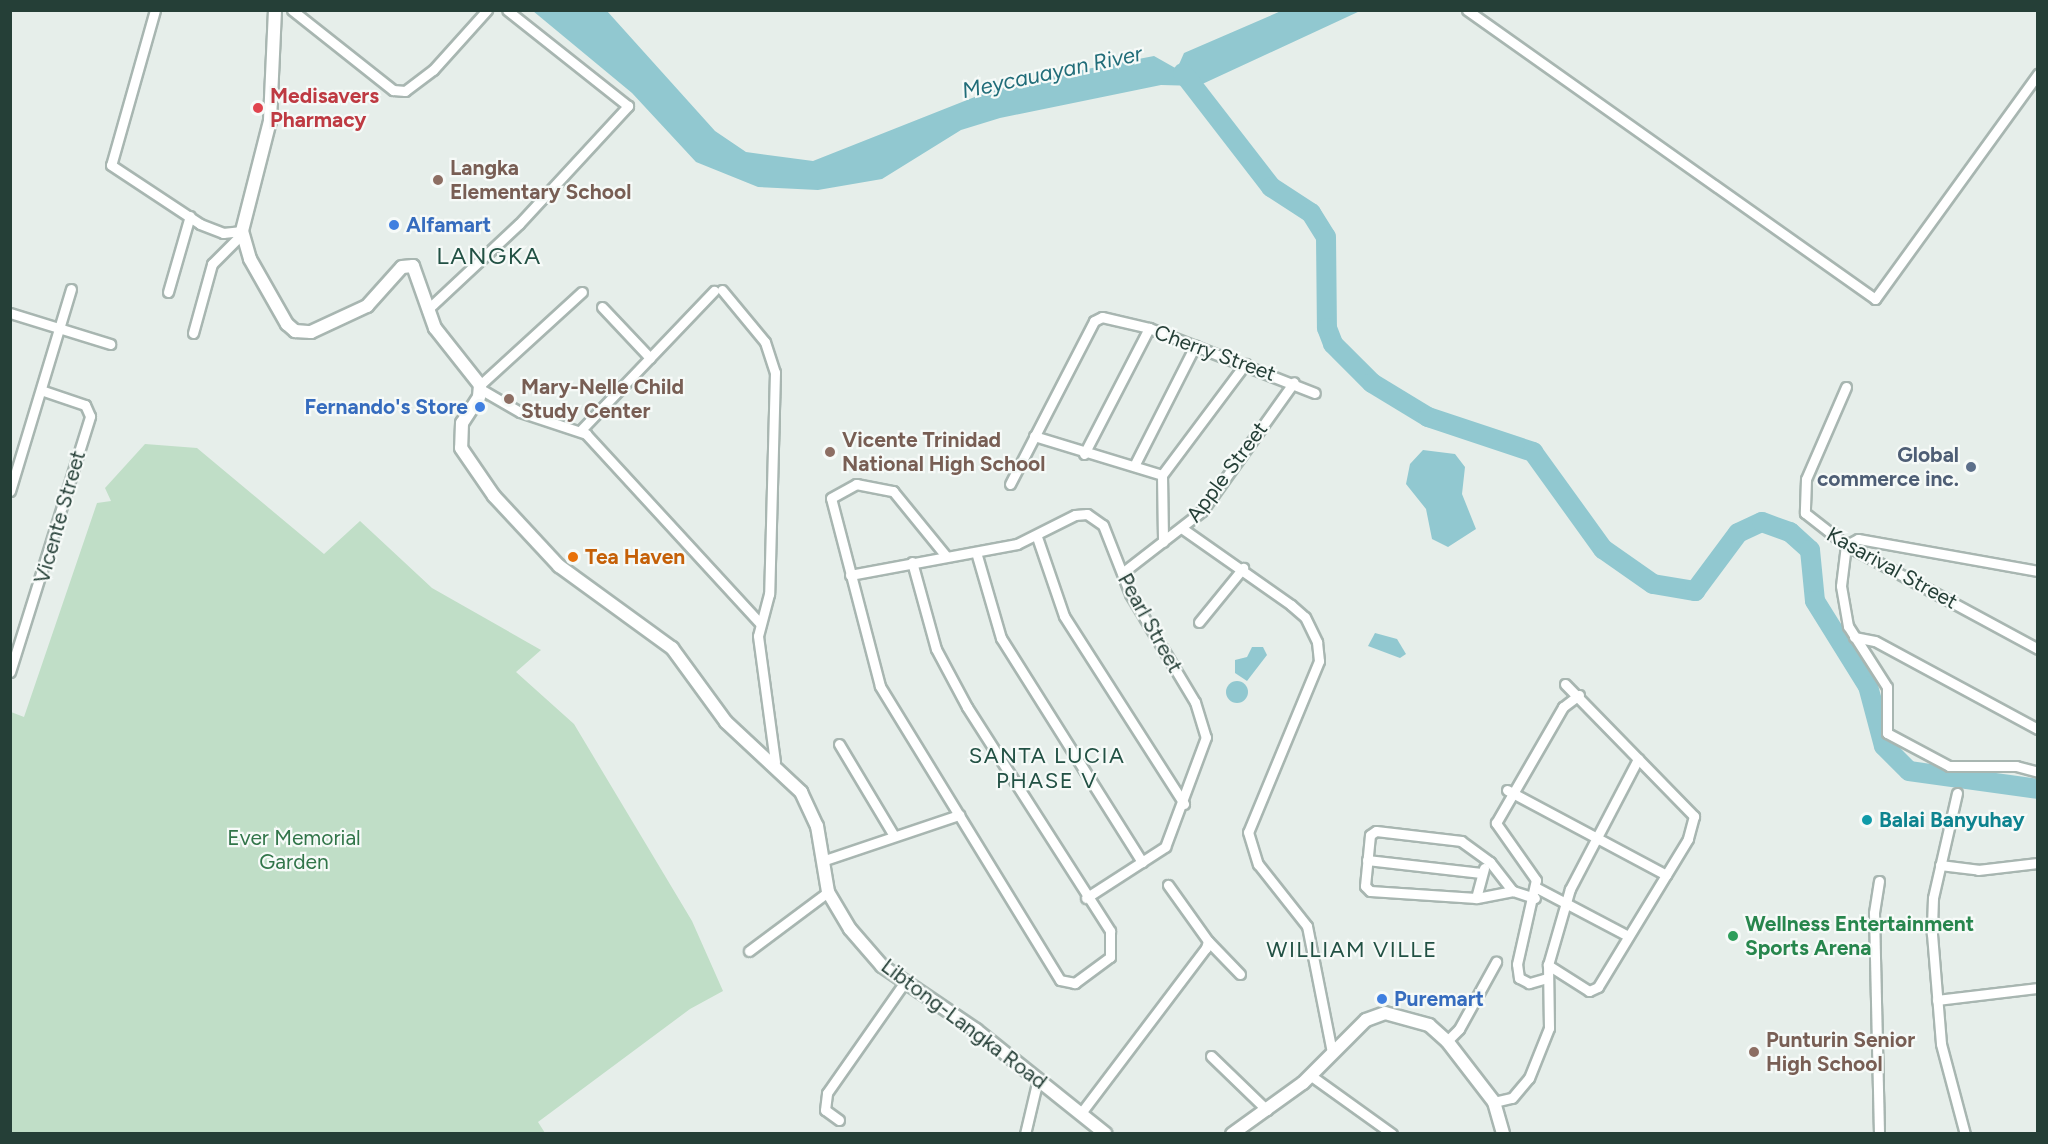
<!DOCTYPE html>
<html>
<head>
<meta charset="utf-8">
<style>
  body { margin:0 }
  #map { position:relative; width:2048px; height:1144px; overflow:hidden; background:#e6eeea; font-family:Figtree,sans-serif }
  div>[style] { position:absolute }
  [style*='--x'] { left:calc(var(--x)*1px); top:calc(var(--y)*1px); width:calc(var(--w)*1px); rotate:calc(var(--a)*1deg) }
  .green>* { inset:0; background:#c0dec7 }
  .water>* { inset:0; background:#91c8d0 }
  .round { border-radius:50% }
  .river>* { height:20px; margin:-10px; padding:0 10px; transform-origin:10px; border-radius:10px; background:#91c8d0 }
  .roads { filter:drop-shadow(2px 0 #a8b6b1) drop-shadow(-2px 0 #a8b6b1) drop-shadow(0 2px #a8b6b1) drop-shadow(0 -2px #a8b6b1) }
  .minor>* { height:9px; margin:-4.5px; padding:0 4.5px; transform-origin:4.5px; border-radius:4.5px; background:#fff }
  .secondary>* { height:12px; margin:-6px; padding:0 6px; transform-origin:6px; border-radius:6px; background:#fff }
  .dots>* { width:16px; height:16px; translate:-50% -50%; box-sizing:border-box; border:3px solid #f6faf8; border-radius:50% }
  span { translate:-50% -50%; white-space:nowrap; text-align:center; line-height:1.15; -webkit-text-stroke:4.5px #f6faf8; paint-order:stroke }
  .health-label { font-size:21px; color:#be3a42; font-weight:700 }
  .left { translate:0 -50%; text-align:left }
  .education-label { font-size:21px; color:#785e54; font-weight:700 }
  .shop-label { font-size:21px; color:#366cbe; font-weight:700 }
  .right { translate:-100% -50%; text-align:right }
  .street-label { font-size:21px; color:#253f37 }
  .service-label { font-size:21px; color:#4e5e75; font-weight:700 }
  .food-label { font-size:21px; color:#c56008; font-weight:700 }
  .culture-label { font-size:21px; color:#0d838f; font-weight:700 }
  .park-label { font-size:21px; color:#317549 }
  .leisure-label { font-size:21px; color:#27864d; font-weight:700 }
  .water-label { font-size:22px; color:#216d79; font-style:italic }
  .neighbourhood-label { font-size:22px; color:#225144; letter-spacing:1.5px }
  .quarter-label { font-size:24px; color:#225144; letter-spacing:1.5px }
  .frame { position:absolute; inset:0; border:12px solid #253f37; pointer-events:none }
</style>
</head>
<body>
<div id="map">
  <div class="green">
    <i style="clip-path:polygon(145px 444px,197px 448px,324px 554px,360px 521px,432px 588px,541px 650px,516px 672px,574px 724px,692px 921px,723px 991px,690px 1009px,538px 1122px,545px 1133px,11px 1133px,11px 712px,24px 717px,97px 503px,111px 501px,105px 488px)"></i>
  </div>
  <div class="water">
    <i style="clip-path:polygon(533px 11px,607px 11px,715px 131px,746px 152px,813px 161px,1005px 85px,1154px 56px,1177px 69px,1184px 53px,1281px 11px,1360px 11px,1198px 86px,1161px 85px,1000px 118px,961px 130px,882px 179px,818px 190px,758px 187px,696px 162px,632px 93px)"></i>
    <i style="clip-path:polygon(1423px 450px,1455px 454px,1465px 467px,1462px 494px,1476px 529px,1448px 547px,1432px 539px,1426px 509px,1406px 484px,1410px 464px)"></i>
    <i style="clip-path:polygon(1375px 633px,1397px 639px,1406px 654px,1400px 658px,1368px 646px)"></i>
    <i style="clip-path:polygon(1252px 647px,1263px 647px,1267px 655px,1247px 681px,1235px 673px,1235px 660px,1247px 657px)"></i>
    <i class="round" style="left:1226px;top:681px;width:22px;height:22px"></i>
  </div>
  <div class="river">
    <i style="--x:1183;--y:73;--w:144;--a:52.3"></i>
    <i style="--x:1271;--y:187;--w:48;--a:33"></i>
    <i style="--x:1311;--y:213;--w:28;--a:58"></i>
    <i style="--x:1326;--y:237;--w:91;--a:89.4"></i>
    <i style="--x:1327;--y:328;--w:17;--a:69"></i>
    <i style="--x:1333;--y:344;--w:55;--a:45"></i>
    <i style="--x:1372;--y:383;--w:66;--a:31.3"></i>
    <i style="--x:1428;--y:417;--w:111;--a:18.4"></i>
    <i style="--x:1533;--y:452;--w:120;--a:54.2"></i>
    <i style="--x:1603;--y:549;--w:61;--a:35"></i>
    <i style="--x:1653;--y:584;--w:43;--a:9.5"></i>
    <i style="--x:1695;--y:591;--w:72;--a:-53.4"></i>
    <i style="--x:1738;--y:533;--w:26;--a:-25"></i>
    <i style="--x:1762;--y:522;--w:30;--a:20"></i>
    <i style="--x:1790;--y:532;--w:27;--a:42"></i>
    <i style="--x:1810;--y:550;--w:51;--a:84.4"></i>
    <i style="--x:1815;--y:601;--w:100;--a:58.1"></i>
    <i style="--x:1868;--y:686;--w:62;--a:75.1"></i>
    <i style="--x:1884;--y:746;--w:35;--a:45"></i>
    <i style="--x:1909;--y:771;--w:130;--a:7.9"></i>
  </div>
  <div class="roads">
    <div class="minor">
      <i style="--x:155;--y:10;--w:161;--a:105.8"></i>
      <i style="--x:111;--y:165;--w:107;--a:33.5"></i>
      <i style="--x:200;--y:224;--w:25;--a:21"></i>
      <i style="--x:223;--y:233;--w:19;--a:-6"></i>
      <i style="--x:292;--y:10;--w:129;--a:38.4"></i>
      <i style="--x:393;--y:90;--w:12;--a:5"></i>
      <i style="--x:405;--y:91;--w:35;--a:-37"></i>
      <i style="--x:433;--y:70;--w:81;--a:-48"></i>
      <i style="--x:1467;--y:10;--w:500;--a:35.3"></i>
      <i style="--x:1875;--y:299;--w:278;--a:-54.1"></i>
      <i style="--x:722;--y:290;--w:67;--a:50.4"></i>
      <i style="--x:765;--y:342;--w:32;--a:72"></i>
      <i style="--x:775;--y:372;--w:222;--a:91.5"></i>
      <i style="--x:769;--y:594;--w:43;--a:104.7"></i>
      <i style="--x:758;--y:636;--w:127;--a:82.3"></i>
      <i style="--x:168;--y:292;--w:79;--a:-73.9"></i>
      <i style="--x:602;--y:307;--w:70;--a:46.7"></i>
      <i style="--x:427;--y:310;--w:126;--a:-43.1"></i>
      <i style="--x:519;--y:224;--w:161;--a:-47.3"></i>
      <i style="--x:628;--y:106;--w:154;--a:-141.6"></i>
      <i style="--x:10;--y:313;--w:105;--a:17.2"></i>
      <i style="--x:193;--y:333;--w:72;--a:-74.6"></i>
      <i style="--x:212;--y:264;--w:42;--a:-45"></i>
      <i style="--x:480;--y:385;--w:138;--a:-42.4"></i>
      <i style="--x:1846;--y:387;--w:100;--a:113.5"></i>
      <i style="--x:1806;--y:479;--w:34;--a:92"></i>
      <i style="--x:1805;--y:513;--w:52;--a:38"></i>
      <i style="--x:1846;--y:545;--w:218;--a:28.4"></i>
      <i style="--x:482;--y:390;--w:44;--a:30.1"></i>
      <i style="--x:520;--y:412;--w:70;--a:18.4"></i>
      <i style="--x:586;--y:434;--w:258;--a:47.4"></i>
      <i style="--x:580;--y:431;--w:194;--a:-46.3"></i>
      <i style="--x:1034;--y:436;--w:134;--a:16.9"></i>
      <i style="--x:1162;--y:475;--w:67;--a:89.1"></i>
      <i style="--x:1084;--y:454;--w:142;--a:-62.7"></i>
      <i style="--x:1134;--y:466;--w:135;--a:-63.1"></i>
      <i style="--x:1162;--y:475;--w:139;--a:-53.2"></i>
      <i style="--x:1010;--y:484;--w:183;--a:-62.7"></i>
      <i style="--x:1094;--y:321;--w:9;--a:-27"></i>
      <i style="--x:1102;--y:317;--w:48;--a:13.2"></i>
      <i style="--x:1149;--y:328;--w:178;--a:21.4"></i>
      <i style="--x:10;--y:491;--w:211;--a:-73.2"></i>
      <i style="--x:1183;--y:529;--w:132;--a:35.1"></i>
      <i style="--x:1291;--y:605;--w:18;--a:41"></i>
      <i style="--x:1305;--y:617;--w:28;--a:64"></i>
      <i style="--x:1317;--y:642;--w:19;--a:84"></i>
      <i style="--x:1319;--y:661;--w:185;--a:112.5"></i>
      <i style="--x:1248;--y:832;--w:34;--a:73"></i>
      <i style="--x:1258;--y:864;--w:79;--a:51.7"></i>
      <i style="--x:1307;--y:926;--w:128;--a:78.8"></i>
      <i style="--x:1037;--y:537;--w:83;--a:71.1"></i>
      <i style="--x:1064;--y:616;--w:223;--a:57.4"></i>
      <i style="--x:976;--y:552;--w:90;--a:73.8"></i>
      <i style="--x:1001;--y:638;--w:265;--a:57.8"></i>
      <i style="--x:912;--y:562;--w:90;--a:74.6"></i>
      <i style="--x:936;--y:649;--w:66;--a:61.9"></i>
      <i style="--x:967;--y:707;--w:266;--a:57.4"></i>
      <i style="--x:1110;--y:931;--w:26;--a:90"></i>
      <i style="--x:1110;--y:957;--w:44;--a:143.4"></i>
      <i style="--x:1075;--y:983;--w:15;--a:-169"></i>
      <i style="--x:1060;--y:980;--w:345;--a:-121.5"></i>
      <i style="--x:880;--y:686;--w:194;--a:-104.6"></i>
      <i style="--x:831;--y:498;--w:29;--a:-29"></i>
      <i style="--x:856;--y:484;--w:38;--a:11"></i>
      <i style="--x:893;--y:491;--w:84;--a:50.8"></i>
      <i style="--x:2038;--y:571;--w:183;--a:-169.9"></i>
      <i style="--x:1858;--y:539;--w:13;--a:153"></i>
      <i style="--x:1846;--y:545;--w:41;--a:97"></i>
      <i style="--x:1841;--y:586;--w:41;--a:80.1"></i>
      <i style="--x:1848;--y:626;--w:72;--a:57.4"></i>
      <i style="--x:1887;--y:687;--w:46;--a:90"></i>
      <i style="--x:1887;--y:733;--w:70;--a:28"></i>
      <i style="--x:1949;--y:766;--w:67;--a:0"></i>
      <i style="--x:2016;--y:766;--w:23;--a:15"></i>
      <i style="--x:1122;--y:573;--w:101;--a:-37.8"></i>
      <i style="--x:1202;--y:511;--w:158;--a:-54.5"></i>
      <i style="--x:850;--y:575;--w:170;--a:-10.5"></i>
      <i style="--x:1017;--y:544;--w:65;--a:-26.6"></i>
      <i style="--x:1075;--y:515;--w:12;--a:-5"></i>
      <i style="--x:1087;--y:514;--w:19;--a:35"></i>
      <i style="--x:1103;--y:525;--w:74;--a:68.6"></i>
      <i style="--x:1130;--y:594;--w:126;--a:59"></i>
      <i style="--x:1195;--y:702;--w:37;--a:73"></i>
      <i style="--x:1206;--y:737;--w:117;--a:110.4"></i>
      <i style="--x:1165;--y:847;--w:94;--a:147.2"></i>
      <i style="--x:1199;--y:622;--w:70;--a:-50.8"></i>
      <i style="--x:1854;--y:637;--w:21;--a:11"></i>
      <i style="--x:1875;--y:641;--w:185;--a:28.4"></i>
      <i style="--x:10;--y:672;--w:268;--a:-72.6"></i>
      <i style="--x:90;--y:416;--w:12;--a:-114"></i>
      <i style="--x:85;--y:405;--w:46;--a:-161.2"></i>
      <i style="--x:1565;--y:684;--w:185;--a:45.7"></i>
      <i style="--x:1694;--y:816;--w:24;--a:105"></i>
      <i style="--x:1688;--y:839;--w:42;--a:121.4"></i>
      <i style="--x:839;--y:744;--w:107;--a:59.1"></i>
      <i style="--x:1507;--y:790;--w:180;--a:28.1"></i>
      <i style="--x:1666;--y:875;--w:131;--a:121.3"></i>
      <i style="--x:1598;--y:987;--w:10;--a:156"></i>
      <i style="--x:1589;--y:991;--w:49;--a:-147.6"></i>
      <i style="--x:1957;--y:793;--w:108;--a:102.9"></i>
      <i style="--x:1933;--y:898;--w:36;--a:92"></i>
      <i style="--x:1932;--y:934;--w:110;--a:85.3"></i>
      <i style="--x:1941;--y:1044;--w:93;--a:75.1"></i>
      <i style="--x:1367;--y:860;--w:115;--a:6.5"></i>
      <i style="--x:822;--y:861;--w:145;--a:-18.6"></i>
      <i style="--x:1940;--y:865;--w:38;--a:7"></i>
      <i style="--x:1978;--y:870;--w:60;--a:-6.7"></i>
      <i style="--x:1879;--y:881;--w:32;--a:99"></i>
      <i style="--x:1874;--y:913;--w:221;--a:88.7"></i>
      <i style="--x:1537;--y:888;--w:103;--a:27.8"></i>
      <i style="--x:1513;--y:891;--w:38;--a:169"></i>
      <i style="--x:1476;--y:898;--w:106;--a:-176.2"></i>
      <i style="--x:1370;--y:891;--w:7;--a:-135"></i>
      <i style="--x:1365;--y:886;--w:51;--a:-84.4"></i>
      <i style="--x:1370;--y:835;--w:7;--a:-34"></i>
      <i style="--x:1376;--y:831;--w:86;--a:6.7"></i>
      <i style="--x:1461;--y:841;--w:36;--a:36"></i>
      <i style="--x:1490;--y:862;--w:37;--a:52"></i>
      <i style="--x:1513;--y:891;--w:23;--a:18"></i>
      <i style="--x:1476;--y:898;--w:31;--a:-75"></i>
      <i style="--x:1208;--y:941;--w:46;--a:45.9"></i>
      <i style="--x:749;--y:951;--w:99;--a:-36.8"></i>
      <i style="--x:1547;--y:978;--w:19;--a:164"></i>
      <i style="--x:1529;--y:983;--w:11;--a:-153"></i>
      <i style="--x:1519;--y:978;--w:14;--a:-98"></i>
      <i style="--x:1517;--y:964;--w:86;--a:-77.3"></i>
      <i style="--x:1536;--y:880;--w:70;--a:-125.1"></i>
      <i style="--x:1496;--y:823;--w:134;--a:-60"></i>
      <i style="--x:1563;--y:707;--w:20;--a:-37"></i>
      <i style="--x:1937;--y:1000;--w:102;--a:-6.8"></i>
      <i style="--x:1447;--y:1041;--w:17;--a:-45"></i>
      <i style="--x:1459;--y:1029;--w:77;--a:-61.1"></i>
      <i style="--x:1211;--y:1056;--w:78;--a:44"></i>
      <i style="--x:1310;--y:1075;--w:101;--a:35.7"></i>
      <i style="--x:1494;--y:1102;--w:18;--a:-13"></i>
      <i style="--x:1512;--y:1098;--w:26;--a:-50"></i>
      <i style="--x:1529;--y:1078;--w:54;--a:-68.2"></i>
      <i style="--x:1549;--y:1028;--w:63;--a:-90.9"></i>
      <i style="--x:1548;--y:965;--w:79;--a:-73.9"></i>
      <i style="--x:1570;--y:889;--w:147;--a:-62.4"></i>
      <i style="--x:1081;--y:1113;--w:207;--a:-52.9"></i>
      <i style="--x:1206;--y:948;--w:7;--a:-74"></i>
      <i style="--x:1208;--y:941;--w:69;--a:-125.5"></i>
      <i style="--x:839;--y:1120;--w:17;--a:-144"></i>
      <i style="--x:825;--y:1110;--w:17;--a:-83"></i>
      <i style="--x:827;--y:1093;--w:134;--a:-55"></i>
      <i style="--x:1025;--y:1134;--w:57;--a:-76.7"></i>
    </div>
    <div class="secondary">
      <i style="--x:275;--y:10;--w:111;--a:92.6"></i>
      <i style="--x:270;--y:121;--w:114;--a:104.3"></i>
      <i style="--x:242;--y:231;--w:29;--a:74"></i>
      <i style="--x:250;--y:259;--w:75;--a:60.4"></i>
      <i style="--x:287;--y:324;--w:11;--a:41"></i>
      <i style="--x:295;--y:331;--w:16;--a:4"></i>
      <i style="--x:311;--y:332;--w:62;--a:-24.9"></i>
      <i style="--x:367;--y:306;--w:52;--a:-48.1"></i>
      <i style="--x:402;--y:267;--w:11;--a:-5"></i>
      <i style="--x:413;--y:266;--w:66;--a:70.5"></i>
      <i style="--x:435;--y:328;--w:73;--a:51.7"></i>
      <i style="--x:480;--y:385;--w:12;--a:95"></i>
      <i style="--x:479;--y:397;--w:31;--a:123"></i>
      <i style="--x:462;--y:423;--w:25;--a:92"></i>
      <i style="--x:461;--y:448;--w:58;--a:55.5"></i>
      <i style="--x:494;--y:496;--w:96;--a:47.1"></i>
      <i style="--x:559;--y:566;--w:140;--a:36"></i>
      <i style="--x:672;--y:648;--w:92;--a:53.9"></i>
      <i style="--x:726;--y:722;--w:103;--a:43"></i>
      <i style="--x:801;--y:792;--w:38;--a:65"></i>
      <i style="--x:817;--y:826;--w:67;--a:80.5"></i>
      <i style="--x:828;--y:892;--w:43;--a:59.3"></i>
      <i style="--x:850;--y:929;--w:49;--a:49.1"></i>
      <i style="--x:882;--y:966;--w:114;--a:34.2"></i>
      <i style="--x:976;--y:1030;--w:166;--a:38.7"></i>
      <i style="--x:1232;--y:1134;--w:87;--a:-35.7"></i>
      <i style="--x:1303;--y:1083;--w:89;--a:-45"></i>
      <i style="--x:1366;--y:1020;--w:20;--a:-20"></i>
      <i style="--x:1385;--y:1013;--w:46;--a:15.3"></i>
      <i style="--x:1429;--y:1025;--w:24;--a:42"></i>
      <i style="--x:1447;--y:1041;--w:77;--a:52.4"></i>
      <i style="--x:1494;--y:1102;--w:33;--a:74"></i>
    </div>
  </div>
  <div class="dots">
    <i style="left:258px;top:108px;background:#e0444e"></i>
    <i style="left:438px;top:180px;background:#8d6e63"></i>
    <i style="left:394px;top:225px;background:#3f7fe0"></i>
    <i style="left:509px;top:399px;background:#8d6e63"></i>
    <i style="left:480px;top:407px;background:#3f7fe0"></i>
    <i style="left:830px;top:452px;background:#8d6e63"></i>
    <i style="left:1971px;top:467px;background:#5c6f8a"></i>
    <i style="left:573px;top:557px;background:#e8710a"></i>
    <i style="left:1867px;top:820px;background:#0f9aa8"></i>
    <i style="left:1733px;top:936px;background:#2e9e5b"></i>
    <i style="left:1382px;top:999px;background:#3f7fe0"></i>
    <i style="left:1754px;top:1052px;background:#8d6e63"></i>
  </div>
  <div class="health-label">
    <span class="left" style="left:270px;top:108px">Medisavers<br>Pharmacy</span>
  </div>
  <div class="education-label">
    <span class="left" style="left:450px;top:180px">Langka<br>Elementary School</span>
    <span class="left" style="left:521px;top:399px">Mary-Nelle Child<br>Study Center</span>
    <span class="left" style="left:842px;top:452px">Vicente Trinidad<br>National High School</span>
    <span class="left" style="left:1766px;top:1052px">Punturin Senior<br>High School</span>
  </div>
  <div class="shop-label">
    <span class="left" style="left:406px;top:225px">Alfamart</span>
    <span class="right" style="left:468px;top:407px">Fernando's Store</span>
    <span class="left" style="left:1394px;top:999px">Puremart</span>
  </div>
  <div class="street-label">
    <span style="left:1215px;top:353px;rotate:20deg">Cherry Street</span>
    <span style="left:1227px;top:472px;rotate:-53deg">Apple Street</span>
    <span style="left:60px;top:517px;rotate:-74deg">Vicente Street</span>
    <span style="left:1892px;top:568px;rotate:29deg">Kasarival Street</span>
    <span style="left:1150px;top:623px;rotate:61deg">Pearl Street</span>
    <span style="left:964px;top:1024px;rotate:37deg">Libtong-Langka Road</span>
  </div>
  <div class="service-label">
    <span class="right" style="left:1959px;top:467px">Global<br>commerce inc.</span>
  </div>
  <div class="food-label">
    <span class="left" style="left:585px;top:557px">Tea Haven</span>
  </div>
  <div class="culture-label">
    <span class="left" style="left:1879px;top:820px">Balai Banyuhay</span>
  </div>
  <div class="park-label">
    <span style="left:294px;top:850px">Ever Memorial<br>Garden</span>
  </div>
  <div class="leisure-label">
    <span class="left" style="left:1745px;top:936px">Wellness Entertainment<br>Sports Arena</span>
  </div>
  <div class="water-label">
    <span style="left:1052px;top:72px;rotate:-12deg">Meycauayan River</span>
  </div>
  <div class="neighbourhood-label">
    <span style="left:1047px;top:768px">SANTA LUCIA<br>PHASE V</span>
    <span style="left:1352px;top:950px">WILLIAM VILLE</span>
  </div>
  <div class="quarter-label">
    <span style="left:489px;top:256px">LANGKA</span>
  </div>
  <div class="frame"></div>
</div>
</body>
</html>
